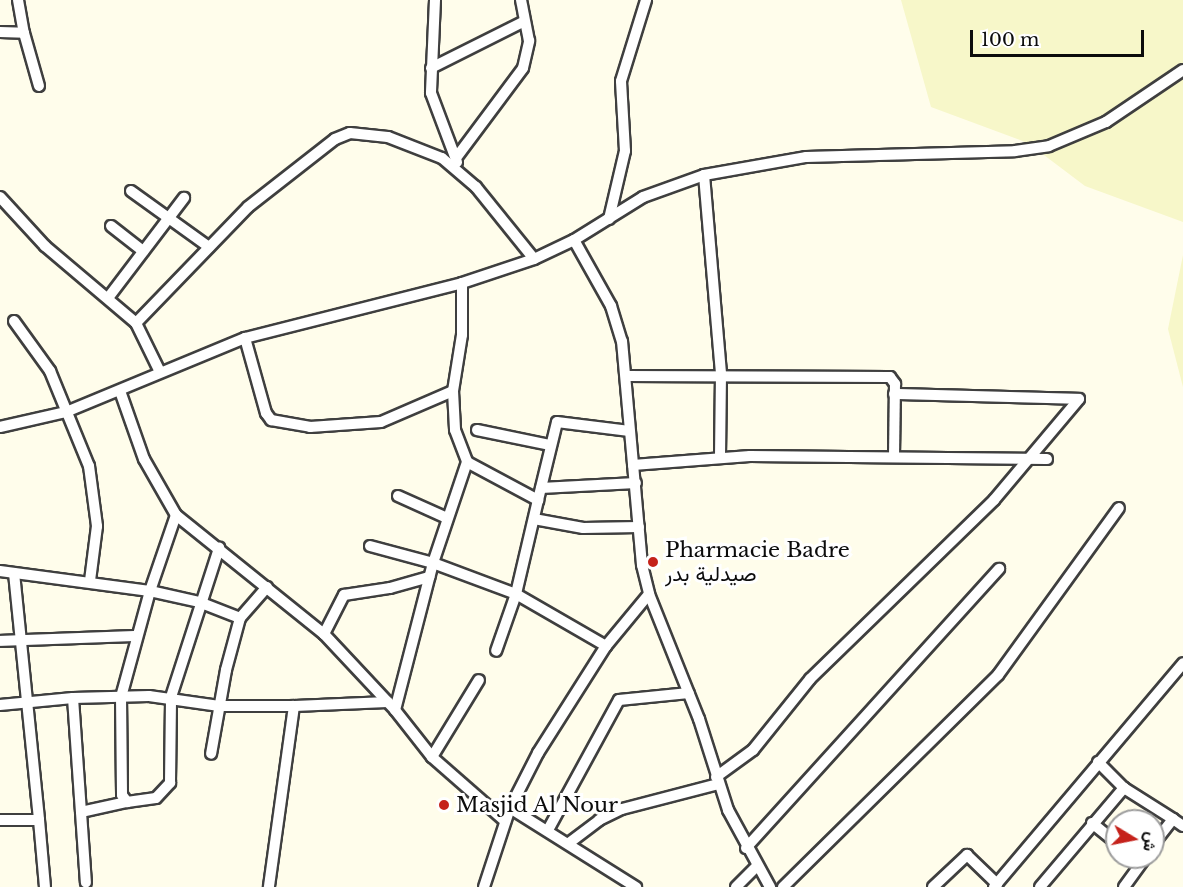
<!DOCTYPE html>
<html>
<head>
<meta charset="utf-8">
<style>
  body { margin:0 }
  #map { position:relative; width:1183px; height:887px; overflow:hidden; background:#fffdeb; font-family:"Libre Baskerville",Vazirmatn,serif }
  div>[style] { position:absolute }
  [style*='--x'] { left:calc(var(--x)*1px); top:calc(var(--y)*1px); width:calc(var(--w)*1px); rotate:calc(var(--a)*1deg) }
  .farmland>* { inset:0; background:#f7f7c9 }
  .roads { filter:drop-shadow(2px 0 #3f3f3f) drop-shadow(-2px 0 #3f3f3f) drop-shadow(0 2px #3f3f3f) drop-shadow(0 -2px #3f3f3f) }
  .street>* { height:10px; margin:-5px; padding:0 5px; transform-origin:5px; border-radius:5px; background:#fff }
  .dots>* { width:16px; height:16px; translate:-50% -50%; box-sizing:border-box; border:3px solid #fff; border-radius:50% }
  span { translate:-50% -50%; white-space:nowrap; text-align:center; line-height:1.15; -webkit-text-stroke:6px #fff; paint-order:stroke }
  .poi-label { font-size:21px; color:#0c0c0c }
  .left { translate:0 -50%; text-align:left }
  .north { position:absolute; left:1105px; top:809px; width:60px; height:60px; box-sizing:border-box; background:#fff; border:2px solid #9e9e9e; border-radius:50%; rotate:100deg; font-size:16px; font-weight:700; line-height:24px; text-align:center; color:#0c0c0c }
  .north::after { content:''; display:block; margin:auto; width:21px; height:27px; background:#c5221b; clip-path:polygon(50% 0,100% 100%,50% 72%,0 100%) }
  .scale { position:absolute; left:970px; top:30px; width:174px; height:27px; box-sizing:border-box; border:3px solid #0c0c0c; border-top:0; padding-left:8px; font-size:18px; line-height:21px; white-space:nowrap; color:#0c0c0c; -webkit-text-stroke:4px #fff; paint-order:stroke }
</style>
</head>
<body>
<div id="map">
  <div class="farmland">
    <i style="clip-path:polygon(901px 0,1183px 0,1183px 222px,1085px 186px,1028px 143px,931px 107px)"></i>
    <i style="clip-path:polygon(1183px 255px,1183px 387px,1168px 329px)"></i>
  </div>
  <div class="roads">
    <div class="street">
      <i style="--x:18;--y:0;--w:34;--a:80"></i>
      <i style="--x:435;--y:0;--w:93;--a:92.5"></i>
      <i style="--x:431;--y:93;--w:74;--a:69.4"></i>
      <i style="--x:0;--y:32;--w:24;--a:2"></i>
      <i style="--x:24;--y:33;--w:55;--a:74.2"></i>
      <i style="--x:431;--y:68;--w:103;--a:-26.6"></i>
      <i style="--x:456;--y:158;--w:112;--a:-53.3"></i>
      <i style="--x:523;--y:68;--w:28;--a:-77"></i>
      <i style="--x:529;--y:41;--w:42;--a:-101"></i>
      <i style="--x:704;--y:175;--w:200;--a:85.1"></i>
      <i style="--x:721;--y:374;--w:83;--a:90.7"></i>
      <i style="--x:131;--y:191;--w:96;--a:35.7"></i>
      <i style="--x:0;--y:197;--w:67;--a:47.4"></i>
      <i style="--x:45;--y:246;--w:119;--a:40.2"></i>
      <i style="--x:609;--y:219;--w:70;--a:-76.8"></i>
      <i style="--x:625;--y:151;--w:70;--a:-93.3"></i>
      <i style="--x:621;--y:81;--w:85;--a:-72.8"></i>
      <i style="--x:111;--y:226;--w:41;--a:38"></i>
      <i style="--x:574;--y:240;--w:81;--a:-31.9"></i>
      <i style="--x:643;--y:197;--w:65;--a:-19.8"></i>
      <i style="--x:704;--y:175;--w:104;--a:-10"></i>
      <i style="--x:806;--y:157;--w:209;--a:-1.6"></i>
      <i style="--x:1015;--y:151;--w:34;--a:-8"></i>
      <i style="--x:1049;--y:146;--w:62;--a:-22.8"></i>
      <i style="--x:1106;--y:122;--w:93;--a:-34"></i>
      <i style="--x:108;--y:298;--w:126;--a:-52.8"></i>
      <i style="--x:14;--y:321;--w:62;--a:54.2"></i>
      <i style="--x:50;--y:371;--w:103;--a:67.7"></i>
      <i style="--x:89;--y:466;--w:61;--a:82.4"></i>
      <i style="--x:97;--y:526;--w:55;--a:97.3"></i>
      <i style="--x:245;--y:338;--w:78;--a:74.4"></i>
      <i style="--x:266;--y:413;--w:9;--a:54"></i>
      <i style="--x:271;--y:420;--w:40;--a:10"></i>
      <i style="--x:310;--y:427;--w:71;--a:-4"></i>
      <i style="--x:381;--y:422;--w:78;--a:-23.3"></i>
      <i style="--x:453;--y:391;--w:57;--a:-80.9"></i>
      <i style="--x:462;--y:335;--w:52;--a:-90"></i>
      <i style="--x:160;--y:372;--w:55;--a:-116.1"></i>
      <i style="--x:136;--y:323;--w:161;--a:-46"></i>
      <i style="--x:248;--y:207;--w:110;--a:-38"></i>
      <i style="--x:335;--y:139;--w:16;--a:-22"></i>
      <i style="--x:350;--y:133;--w:38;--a:6"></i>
      <i style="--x:388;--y:137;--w:58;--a:21.3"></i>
      <i style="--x:442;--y:158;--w:45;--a:40.5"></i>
      <i style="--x:476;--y:187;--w:92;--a:51.1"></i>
      <i style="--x:626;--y:376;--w:264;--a:0.2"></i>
      <i style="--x:890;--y:377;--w:9;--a:54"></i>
      <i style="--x:895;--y:384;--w:71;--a:90.8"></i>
      <i style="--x:120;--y:391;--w:72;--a:70.6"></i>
      <i style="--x:144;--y:459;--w:64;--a:60.3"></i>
      <i style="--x:176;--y:515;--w:190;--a:38.8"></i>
      <i style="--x:324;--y:634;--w:104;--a:46.9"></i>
      <i style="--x:395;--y:710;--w:60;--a:51.8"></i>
      <i style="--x:432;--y:757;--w:97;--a:41.2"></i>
      <i style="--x:453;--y:391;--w:39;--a:87"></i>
      <i style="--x:455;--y:430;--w:34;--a:69"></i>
      <i style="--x:467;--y:462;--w:81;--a:28.2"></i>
      <i style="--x:538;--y:500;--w:97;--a:103.2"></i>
      <i style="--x:516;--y:594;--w:60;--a:109.3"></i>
      <i style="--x:894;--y:394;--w:185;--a:1.5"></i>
      <i style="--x:0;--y:427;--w:68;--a:-12.8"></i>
      <i style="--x:66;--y:412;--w:194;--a:-22.5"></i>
      <i style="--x:245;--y:338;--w:224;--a:-14.2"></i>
      <i style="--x:462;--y:283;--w:76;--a:-18.4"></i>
      <i style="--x:534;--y:259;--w:44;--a:-25.4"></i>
      <i style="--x:574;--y:240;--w:76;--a:60.7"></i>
      <i style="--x:611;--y:306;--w:37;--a:73"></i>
      <i style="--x:622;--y:341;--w:225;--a:84.9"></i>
      <i style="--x:642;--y:565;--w:30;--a:76"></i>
      <i style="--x:649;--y:594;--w:135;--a:68.2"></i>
      <i style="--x:699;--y:719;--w:96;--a:72.3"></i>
      <i style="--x:728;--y:810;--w:88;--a:61.4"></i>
      <i style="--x:477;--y:430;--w:75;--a:11.6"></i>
      <i style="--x:633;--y:465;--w:117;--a:-4.4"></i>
      <i style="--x:750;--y:456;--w:297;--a:0.6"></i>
      <i style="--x:541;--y:488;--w:95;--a:-3"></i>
      <i style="--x:398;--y:496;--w:54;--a:24.2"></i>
      <i style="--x:538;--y:500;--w:80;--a:-76.3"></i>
      <i style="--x:557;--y:422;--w:73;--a:7.1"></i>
      <i style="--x:176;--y:515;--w:80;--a:108.9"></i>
      <i style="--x:150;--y:591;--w:110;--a:105.3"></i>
      <i style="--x:121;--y:697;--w:98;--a:89.4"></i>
      <i style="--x:122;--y:795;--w:9;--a:54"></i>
      <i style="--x:127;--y:802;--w:29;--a:-8"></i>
      <i style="--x:156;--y:798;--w:21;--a:-47"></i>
      <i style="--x:170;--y:783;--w:86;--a:-89.3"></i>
      <i style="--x:171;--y:697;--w:157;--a:-72.1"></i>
      <i style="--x:534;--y:519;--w:50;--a:10.4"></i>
      <i style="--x:583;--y:528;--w:56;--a:-1"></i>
      <i style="--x:370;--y:546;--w:65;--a:15.1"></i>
      <i style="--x:433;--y:563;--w:89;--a:20.5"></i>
      <i style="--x:516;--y:594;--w:104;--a:30"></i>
      <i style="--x:0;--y:571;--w:151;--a:7.6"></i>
      <i style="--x:150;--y:591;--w:50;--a:12.7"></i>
      <i style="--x:199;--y:602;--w:44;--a:21.3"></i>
      <i style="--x:240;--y:618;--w:54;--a:105.1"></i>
      <i style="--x:226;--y:670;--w:85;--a:100.1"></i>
      <i style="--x:14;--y:573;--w:248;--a:84.2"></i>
      <i style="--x:240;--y:618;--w:41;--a:-48.9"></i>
      <i style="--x:324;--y:634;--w:44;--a:-62.9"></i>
      <i style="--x:344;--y:595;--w:47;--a:-8.7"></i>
      <i style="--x:390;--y:588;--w:41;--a:-15.8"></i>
      <i style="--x:0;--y:641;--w:136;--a:-2.1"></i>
      <i style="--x:73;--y:698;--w:185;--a:86"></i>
      <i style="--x:0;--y:705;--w:73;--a:-5.5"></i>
      <i style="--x:73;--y:698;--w:76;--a:-1.5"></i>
      <i style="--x:149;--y:696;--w:71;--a:8.1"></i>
      <i style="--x:219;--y:706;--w:75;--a:0"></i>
      <i style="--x:294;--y:706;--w:183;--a:97.9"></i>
      <i style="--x:294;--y:706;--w:94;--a:-2.4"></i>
      <i style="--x:395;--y:710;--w:152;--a:-75.5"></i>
      <i style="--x:433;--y:563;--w:107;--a:-71.4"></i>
      <i style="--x:432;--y:757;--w:90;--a:-58.6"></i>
      <i style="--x:1098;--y:762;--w:37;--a:45"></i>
      <i style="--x:1124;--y:788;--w:58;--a:32.3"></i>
      <i style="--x:1173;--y:819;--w:33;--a:128"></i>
      <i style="--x:716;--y:777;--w:46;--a:-36.1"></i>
      <i style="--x:753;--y:750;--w:91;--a:-51.2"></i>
      <i style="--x:810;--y:679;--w:257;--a:-44.2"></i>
      <i style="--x:994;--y:500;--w:132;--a:-49.9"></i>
      <i style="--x:510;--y:808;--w:149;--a:32.1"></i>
      <i style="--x:81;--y:812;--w:47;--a:-12.3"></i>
      <i style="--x:1173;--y:819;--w:12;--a:35"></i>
      <i style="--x:0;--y:820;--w:39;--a:0"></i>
      <i style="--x:39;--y:820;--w:67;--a:84.9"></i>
      <i style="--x:1092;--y:823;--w:32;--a:39"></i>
      <i style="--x:548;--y:830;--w:148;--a:-61.4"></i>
      <i style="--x:619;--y:700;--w:70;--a:-5.7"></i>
      <i style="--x:569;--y:843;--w:38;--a:-37"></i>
      <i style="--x:599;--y:820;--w:25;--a:-26"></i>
      <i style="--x:622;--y:809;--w:99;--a:-14.6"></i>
      <i style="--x:746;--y:848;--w:377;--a:-47.8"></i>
      <i style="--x:484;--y:887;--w:83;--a:-71.8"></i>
      <i style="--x:510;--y:808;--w:62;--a:-63"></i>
      <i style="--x:538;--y:753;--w:127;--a:-57.6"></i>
      <i style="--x:606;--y:646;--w:67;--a:-50.4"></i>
      <i style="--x:736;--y:887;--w:30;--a:-45"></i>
      <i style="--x:783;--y:887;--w:302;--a:-44.6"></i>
      <i style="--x:998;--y:675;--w:206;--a:-54.1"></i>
      <i style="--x:933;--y:887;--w:47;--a:-43.3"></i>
      <i style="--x:967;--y:855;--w:42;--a:44"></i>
      <i style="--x:994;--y:887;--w:293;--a:-49.8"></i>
      <i style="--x:1040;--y:887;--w:130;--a:-49.7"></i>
      <i style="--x:1124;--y:887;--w:37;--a:-54"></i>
    </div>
  </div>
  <div class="dots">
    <i style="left:653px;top:562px;background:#c5221b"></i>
    <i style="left:444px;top:805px;background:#c5221b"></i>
  </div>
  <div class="poi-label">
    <span class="left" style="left:665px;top:562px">Pharmacie Badre<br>صيدلية بدر</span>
    <span class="left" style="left:456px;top:805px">Masjid Al Nour</span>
  </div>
  <div class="north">ش</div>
  <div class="scale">100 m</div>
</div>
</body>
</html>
